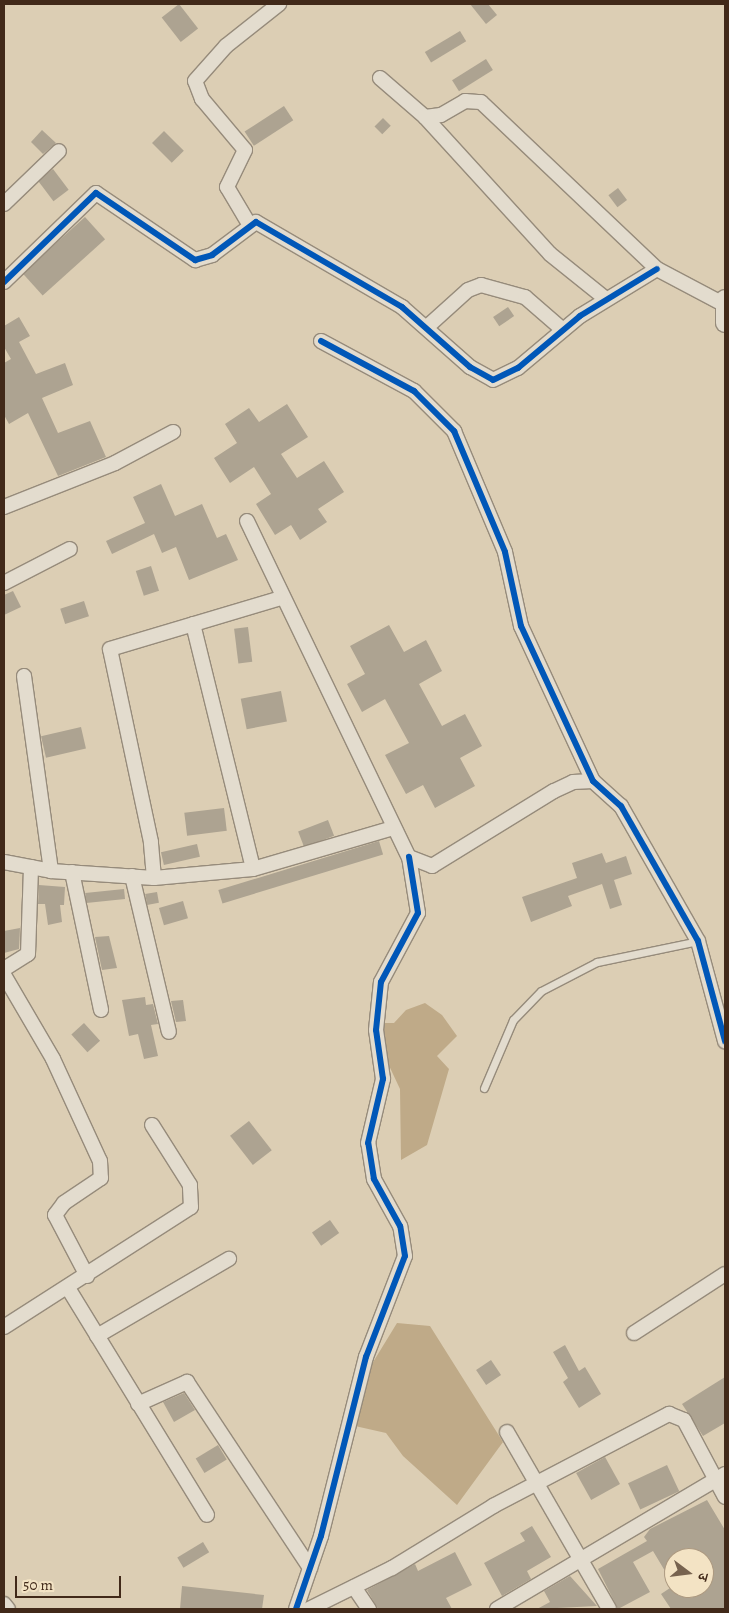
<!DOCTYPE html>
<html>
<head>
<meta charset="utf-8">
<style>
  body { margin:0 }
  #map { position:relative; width:729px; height:1613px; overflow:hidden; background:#dcceb4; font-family:Alegreya,"Noto Serif Devanagari",serif }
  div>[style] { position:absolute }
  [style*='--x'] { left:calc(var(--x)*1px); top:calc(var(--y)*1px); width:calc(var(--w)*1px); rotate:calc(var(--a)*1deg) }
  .water>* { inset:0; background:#bfaa88 }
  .building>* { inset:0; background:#ada391; transform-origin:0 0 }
  .roads { filter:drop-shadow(1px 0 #968b7b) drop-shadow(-1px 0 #968b7b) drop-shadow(0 1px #968b7b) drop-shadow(0 -1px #968b7b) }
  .service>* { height:7px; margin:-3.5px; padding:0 3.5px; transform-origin:3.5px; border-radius:3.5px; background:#e3dcce }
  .minor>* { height:14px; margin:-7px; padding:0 7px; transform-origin:7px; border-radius:7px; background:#e3dcce }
  .tertiary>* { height:18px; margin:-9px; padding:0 9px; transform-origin:9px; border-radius:9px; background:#e3dcce }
  .cycleway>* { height:6px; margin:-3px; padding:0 3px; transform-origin:3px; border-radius:3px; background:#0057b8 }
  span { translate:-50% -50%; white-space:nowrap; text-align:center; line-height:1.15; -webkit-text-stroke:4px #f3e3c4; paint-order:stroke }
  .frame { position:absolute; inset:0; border:5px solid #412919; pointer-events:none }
  .north { position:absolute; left:664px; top:1548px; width:50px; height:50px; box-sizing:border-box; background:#f3e3c4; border:1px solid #ac9980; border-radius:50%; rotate:105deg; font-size:14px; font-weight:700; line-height:20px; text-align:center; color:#412919 }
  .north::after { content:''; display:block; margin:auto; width:18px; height:22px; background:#77634f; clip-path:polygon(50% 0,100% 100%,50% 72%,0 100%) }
  .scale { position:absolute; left:15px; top:1576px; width:106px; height:22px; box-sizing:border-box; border:2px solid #412919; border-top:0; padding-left:6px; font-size:15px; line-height:18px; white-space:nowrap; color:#412919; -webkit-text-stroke:4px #f3e3c4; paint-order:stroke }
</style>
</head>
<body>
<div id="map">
  <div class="water">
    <i style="clip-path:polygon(425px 1003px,442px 1015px,457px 1036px,437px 1056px,449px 1069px,427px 1145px,401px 1160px,400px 1089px,385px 1057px,381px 1023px,394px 1023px,406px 1010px)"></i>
    <i style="clip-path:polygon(397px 1323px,430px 1326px,503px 1442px,457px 1505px,403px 1456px,386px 1433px,355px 1426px,367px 1372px)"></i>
  </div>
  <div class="building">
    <i style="left:179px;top:4px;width:31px;height:22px;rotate:52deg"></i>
    <i style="clip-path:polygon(470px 4px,488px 4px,497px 15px,486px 24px)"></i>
    <i style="left:460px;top:31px;width:12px;height:41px;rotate:59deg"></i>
    <i style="left:486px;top:59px;width:13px;height:40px;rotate:58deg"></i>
    <i style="left:284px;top:106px;width:17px;height:47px;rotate:57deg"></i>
    <i style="left:383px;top:118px;width:11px;height:12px;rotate:45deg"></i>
    <i style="clip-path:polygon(42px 130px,56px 143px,43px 154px,31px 142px)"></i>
    <i style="left:164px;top:131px;width:28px;height:17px;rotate:45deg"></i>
    <i style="left:53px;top:169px;width:26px;height:19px;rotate:53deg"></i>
    <i style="left:618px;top:188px;width:15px;height:12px;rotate:53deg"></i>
    <i style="left:85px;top:217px;width:30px;height:84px;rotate:48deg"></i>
    <i style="left:508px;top:307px;width:11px;height:18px;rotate:56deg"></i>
    <i style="clip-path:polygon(19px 317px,30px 336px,19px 342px,36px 374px,65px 363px,73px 385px,42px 398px,58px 433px,90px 421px,106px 457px,58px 476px,28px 413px,9px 424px,4px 415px,4px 363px,11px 359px,4px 347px,4px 326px)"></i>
    <i style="clip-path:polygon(287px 404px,308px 437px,281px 454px,297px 478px,324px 461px,344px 492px,318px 509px,327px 522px,300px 540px,291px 525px,275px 535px,256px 504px,271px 494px,254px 467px,230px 483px,214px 458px,237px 443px,225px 424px,249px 408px,259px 422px)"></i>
    <i style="clip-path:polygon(161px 484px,175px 516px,202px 504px,217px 538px,226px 534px,238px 560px,189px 580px,176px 547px,162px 553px,154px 534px,112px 554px,106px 541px,145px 523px,133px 497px)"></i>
    <i style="left:151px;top:566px;width:26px;height:16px;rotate:72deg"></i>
    <i style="clip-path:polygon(13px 591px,21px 607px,4px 615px,4px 595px)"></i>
    <i style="left:84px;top:601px;width:16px;height:25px;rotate:72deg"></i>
    <i style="clip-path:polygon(389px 625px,404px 652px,426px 640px,442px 671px,419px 684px,442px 726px,465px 714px,482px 746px,460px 758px,475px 786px,435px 808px,423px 785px,406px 794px,385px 755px,409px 743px,385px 699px,362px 712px,347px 684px,365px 674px,350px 646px)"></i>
    <i style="left:248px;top:627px;width:35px;height:14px;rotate:83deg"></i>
    <i style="left:281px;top:691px;width:31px;height:41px;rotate:79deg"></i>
    <i style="left:81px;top:727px;width:22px;height:41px;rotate:77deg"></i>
    <i style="left:224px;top:808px;width:23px;height:40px;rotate:83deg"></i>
    <i style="left:328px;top:820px;width:17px;height:32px;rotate:69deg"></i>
    <i style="left:379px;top:841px;width:14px;height:168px;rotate:73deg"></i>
    <i style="left:197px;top:844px;width:13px;height:37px;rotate:77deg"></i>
    <i style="clip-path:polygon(602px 853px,606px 863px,626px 856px,632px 874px,614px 880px,622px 905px,610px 909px,602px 884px,568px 896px,572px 906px,531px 922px,522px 897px,577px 878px,572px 863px)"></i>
    <i style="clip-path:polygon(39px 885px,65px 887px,64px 905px,60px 905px,62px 922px,48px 925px,45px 904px,38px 904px)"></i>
    <i style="left:124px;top:889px;width:10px;height:39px;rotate:84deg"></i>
    <i style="left:157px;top:892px;width:11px;height:12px;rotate:80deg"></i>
    <i style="left:183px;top:901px;width:18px;height:25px;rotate:74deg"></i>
    <i style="clip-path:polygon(20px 928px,19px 949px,4px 953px,4px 931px)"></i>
    <i style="clip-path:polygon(109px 936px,117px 968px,102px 970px,95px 937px)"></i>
    <i style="clip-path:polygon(145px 997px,146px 1005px,153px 1004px,158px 1024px,151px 1025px,158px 1056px,144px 1059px,138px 1034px,129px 1036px,122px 1000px)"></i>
    <i style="clip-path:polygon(183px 1000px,186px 1021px,176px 1022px,171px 1001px)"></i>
    <i style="left:84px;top:1023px;width:24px;height:17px;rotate:48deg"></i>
    <i style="left:249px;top:1121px;width:37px;height:24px;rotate:52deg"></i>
    <i style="left:330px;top:1220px;width:16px;height:22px;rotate:55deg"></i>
    <i style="clip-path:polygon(565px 1345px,579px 1371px,585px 1367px,601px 1394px,579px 1408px,563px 1382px,568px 1378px,553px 1352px)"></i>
    <i style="left:491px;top:1360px;width:18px;height:18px;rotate:56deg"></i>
    <i style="clip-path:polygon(725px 1377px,725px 1423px,703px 1436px,682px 1404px)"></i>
    <i style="clip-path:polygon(184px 1393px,195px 1410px,174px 1422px,163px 1402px)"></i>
    <i style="left:218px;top:1445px;width:17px;height:26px;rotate:59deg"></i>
    <i style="left:605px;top:1457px;width:31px;height:33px;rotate:61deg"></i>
    <i style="left:667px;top:1465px;width:29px;height:43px;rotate:65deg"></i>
    <i style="clip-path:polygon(707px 1500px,725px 1530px,725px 1609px,671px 1609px,661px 1594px,670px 1588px,704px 1588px,704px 1558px,674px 1558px,674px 1586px,653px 1551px,633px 1562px,650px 1592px,618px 1609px,598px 1569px,647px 1541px,644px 1537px,650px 1529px)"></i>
    <i style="clip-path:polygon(532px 1526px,551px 1557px,527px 1571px,531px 1579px,502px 1596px,484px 1563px,525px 1541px,520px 1533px)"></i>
    <i style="left:203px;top:1542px;width:12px;height:30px;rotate:59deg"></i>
    <i style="clip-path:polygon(455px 1552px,472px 1585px,446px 1598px,452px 1609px,378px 1609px,367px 1590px,415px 1564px,418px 1571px)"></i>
    <i style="clip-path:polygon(570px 1576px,597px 1606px,537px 1609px,550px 1602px,544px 1591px)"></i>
    <i style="clip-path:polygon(182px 1586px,264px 1595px,262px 1609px,180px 1609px)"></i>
  </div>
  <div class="roads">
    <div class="service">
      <i style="--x:484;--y:1088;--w:74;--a:-66.9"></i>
      <i style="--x:513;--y:1020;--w:40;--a:-46"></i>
      <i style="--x:541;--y:991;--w:63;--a:-27.4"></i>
      <i style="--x:597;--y:962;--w:103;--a:-11.7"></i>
    </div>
    <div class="minor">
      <i style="--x:380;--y:78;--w:60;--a:40.9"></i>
      <i style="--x:425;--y:117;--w:16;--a:-7"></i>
      <i style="--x:441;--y:115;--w:28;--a:-30"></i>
      <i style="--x:465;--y:101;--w:16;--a:4"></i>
      <i style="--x:481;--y:102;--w:243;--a:43.5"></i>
      <i style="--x:657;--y:269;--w:77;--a:27.9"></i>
      <i style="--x:425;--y:117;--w:185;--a:47.6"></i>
      <i style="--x:550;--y:254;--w:72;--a:38.8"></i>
      <i style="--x:4;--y:204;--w:76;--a:-43.9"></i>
      <i style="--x:249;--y:224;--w:43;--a:-120.7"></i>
      <i style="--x:227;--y:187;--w:41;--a:-64.1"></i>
      <i style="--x:245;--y:150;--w:67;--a:-130.1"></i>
      <i style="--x:202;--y:99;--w:19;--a:-111"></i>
      <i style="--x:195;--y:81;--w:47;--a:-48.5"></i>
      <i style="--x:226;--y:46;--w:68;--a:-38.4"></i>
      <i style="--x:4;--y:282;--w:128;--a:-44.1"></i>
      <i style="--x:96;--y:193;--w:120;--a:34.1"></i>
      <i style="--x:195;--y:260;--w:18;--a:-16"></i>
      <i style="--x:212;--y:255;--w:55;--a:-36.9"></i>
      <i style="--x:256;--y:222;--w:169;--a:30.2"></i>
      <i style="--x:402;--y:307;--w:91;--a:41.4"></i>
      <i style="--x:470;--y:367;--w:26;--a:29"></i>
      <i style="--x:493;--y:380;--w:28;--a:-26"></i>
      <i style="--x:518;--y:368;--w:81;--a:-40"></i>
      <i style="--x:580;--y:316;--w:90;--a:-31.4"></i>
      <i style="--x:427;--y:327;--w:55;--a:-42.1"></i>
      <i style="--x:468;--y:290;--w:14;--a:-21"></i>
      <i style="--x:481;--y:285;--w:46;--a:15.3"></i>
      <i style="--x:525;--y:297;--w:50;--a:41"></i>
      <i style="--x:321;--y:341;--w:106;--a:28.3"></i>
      <i style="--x:414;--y:391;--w:57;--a:45"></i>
      <i style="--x:454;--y:431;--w:131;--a:67.1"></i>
      <i style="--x:505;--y:552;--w:76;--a:77.8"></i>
      <i style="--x:521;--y:626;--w:171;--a:65.1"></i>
      <i style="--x:593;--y:781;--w:38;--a:42"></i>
      <i style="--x:621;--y:806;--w:155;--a:60.3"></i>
      <i style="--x:698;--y:941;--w:104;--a:74.9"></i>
      <i style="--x:4;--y:507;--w:119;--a:-21.6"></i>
      <i style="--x:115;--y:463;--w:66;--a:-28.1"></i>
      <i style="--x:247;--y:521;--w:373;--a:64.3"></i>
      <i style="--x:409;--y:857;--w:25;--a:21"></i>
      <i style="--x:432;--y:866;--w:143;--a:-31.6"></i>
      <i style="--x:554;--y:791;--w:21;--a:-25"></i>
      <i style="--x:573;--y:782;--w:20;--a:-3"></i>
      <i style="--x:4;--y:583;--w:74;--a:-27.3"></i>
      <i style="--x:193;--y:624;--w:252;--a:76.2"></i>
      <i style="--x:24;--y:676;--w:197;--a:82.1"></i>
      <i style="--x:4;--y:862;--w:48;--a:10.8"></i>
      <i style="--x:51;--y:871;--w:103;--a:3.9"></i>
      <i style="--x:154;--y:878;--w:99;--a:-5.2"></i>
      <i style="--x:253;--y:869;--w:146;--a:-16.3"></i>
      <i style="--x:72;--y:872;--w:141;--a:78.1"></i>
      <i style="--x:132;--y:876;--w:160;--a:76.7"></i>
      <i style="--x:154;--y:878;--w:36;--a:-95"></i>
      <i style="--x:151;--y:842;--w:197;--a:-102"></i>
      <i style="--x:110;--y:649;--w:178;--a:-16.6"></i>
      <i style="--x:4;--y:969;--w:28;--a:-32"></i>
      <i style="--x:28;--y:954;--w:87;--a:-88"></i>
      <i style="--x:4;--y:975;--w:97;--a:59.7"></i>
      <i style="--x:53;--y:1059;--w:112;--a:65.3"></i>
      <i style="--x:100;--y:1161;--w:17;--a:87"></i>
      <i style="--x:101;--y:1178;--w:45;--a:146"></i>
      <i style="--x:64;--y:1203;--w:15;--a:127"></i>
      <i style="--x:55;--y:1215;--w:69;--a:62.3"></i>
      <i style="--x:68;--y:1288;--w:266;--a:58.5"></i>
      <i style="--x:4;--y:1327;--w:222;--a:-32.7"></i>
      <i style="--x:191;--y:1207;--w:22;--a:-93"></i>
      <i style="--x:190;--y:1185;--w:71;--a:-122.3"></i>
      <i style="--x:634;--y:1333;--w:108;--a:-33"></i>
      <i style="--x:97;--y:1336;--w:153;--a:-30.3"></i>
      <i style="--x:138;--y:1404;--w:54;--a:-24.2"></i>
      <i style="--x:187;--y:1382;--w:223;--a:56.5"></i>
      <i style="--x:507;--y:1432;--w:204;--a:60"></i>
      <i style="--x:354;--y:1587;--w:27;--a:56"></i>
      <i style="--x:4;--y:1604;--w:6;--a:51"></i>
      <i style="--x:296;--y:1609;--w:77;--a:-71.1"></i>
      <i style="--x:321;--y:1536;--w:185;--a:-75.9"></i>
      <i style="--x:366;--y:1357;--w:108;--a:-68.9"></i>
      <i style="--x:405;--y:1256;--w:30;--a:-99"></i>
      <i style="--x:400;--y:1226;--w:54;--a:-119"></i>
      <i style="--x:374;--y:1179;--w:36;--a:-99"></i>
      <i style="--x:368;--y:1143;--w:66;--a:-76.8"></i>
      <i style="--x:383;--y:1079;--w:49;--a:-98.1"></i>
      <i style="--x:376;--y:1030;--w:48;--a:-84.1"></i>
      <i style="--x:381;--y:982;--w:78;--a:-61.8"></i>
      <i style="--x:418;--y:913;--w:57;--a:-99.1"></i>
      <i style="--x:309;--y:1609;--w:93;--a:-26.3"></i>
      <i style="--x:392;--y:1568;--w:119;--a:-31.5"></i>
      <i style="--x:493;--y:1506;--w:199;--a:-27.6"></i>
      <i style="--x:669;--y:1414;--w:16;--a:22"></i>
      <i style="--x:684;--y:1420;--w:87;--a:62"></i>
      <i style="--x:497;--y:1609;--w:265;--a:-30.6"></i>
    </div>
    <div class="tertiary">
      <i style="--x:725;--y:299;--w:24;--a:90"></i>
    </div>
  </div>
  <div class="cycleway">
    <i style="--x:4;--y:282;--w:128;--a:-44.1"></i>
    <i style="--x:96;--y:193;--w:120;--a:34.1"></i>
    <i style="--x:195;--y:260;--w:18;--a:-16"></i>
    <i style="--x:212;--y:255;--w:55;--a:-36.9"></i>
    <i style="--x:256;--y:222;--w:169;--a:30.2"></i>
    <i style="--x:402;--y:307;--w:91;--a:41.4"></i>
    <i style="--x:470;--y:367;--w:26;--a:29"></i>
    <i style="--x:493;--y:380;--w:28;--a:-26"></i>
    <i style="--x:518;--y:368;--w:81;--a:-40"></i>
    <i style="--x:580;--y:316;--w:90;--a:-31.4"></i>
    <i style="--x:321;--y:341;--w:106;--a:28.3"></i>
    <i style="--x:414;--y:391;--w:57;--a:45"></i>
    <i style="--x:454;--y:431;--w:131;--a:67.1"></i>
    <i style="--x:505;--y:552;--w:76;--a:77.8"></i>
    <i style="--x:521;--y:626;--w:171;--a:65.1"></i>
    <i style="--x:593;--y:781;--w:38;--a:42"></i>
    <i style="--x:621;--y:806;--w:155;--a:60.3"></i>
    <i style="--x:698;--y:941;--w:104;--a:74.9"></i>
    <i style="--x:296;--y:1609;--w:77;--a:-71.1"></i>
    <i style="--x:321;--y:1536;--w:185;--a:-75.9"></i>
    <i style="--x:366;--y:1357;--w:108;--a:-68.9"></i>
    <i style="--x:405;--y:1256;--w:30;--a:-99"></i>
    <i style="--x:400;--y:1226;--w:54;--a:-119"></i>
    <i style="--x:374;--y:1179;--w:36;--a:-99"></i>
    <i style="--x:368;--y:1143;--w:66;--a:-76.8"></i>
    <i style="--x:383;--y:1079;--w:49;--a:-98.1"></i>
    <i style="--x:376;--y:1030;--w:48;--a:-84.1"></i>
    <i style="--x:381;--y:982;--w:78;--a:-61.8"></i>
    <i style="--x:418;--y:913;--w:57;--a:-99.1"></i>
  </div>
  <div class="frame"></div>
  <div class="north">उ</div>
  <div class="scale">50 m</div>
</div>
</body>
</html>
